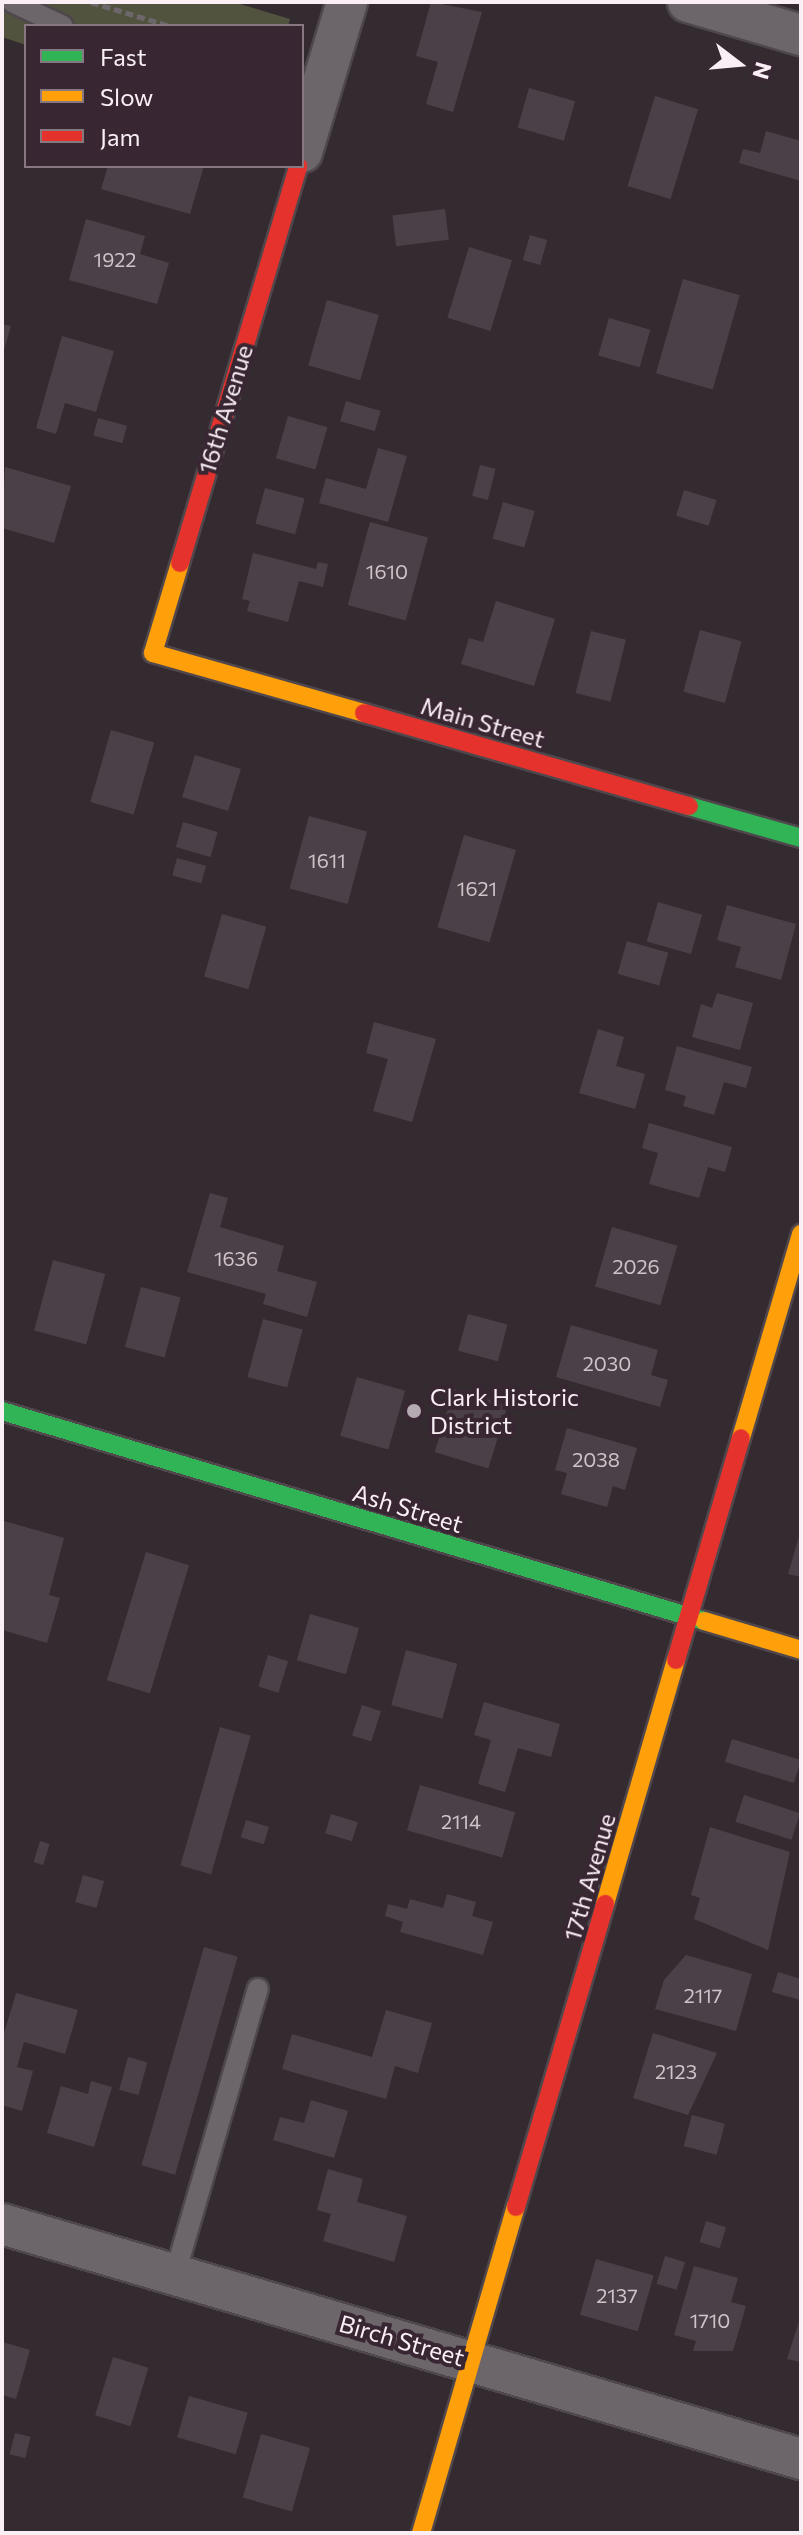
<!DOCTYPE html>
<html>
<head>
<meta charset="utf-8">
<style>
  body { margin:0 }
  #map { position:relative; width:803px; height:2535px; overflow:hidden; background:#342b31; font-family:Commissioner,sans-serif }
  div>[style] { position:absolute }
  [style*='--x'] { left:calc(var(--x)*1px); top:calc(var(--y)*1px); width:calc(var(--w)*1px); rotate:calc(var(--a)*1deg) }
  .green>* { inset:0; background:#51533e }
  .building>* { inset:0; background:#4b4047; transform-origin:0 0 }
  .path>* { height:5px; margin-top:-2.5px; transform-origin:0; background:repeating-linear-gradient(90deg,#6d676b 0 8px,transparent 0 12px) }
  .roads { filter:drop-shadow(2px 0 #4f474c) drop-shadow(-2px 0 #4f474c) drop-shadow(0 2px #4f474c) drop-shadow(0 -2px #4f474c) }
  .lane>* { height:20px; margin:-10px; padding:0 10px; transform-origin:10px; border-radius:10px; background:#6c666a }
  .street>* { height:40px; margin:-20px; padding:0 20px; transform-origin:20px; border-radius:20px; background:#6c666a }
  .fast>* { height:18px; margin:-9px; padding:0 9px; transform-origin:9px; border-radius:9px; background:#30b455 }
  .slow>* { height:18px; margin:-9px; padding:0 9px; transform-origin:9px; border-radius:9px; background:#ff9f0a }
  .jam>* { height:18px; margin:-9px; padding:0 9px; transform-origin:9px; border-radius:9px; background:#e5322d }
  .dots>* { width:22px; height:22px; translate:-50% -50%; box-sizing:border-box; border:4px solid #382732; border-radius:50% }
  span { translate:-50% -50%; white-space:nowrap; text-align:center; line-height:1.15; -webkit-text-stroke:8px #382732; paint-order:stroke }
  .number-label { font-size:20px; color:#cfc3ca }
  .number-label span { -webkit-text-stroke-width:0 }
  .street-label { font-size:24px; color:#fbeff6 }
  .poi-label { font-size:24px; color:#fbeff6 }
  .left { translate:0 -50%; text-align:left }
  .frame { position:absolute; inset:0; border:4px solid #fbeff6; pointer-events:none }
  .legend { position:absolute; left:24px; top:24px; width:280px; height:144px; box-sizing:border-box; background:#382732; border:2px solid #867780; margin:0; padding:10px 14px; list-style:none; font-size:24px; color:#fbeff6 }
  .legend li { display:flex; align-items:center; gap:16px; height:40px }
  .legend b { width:40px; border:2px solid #867780 }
  .north { position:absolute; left:699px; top:24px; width:80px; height:80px; -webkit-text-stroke:6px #382732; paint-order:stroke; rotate:106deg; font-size:22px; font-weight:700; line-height:32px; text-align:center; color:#fbeff6 }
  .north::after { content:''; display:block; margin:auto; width:28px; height:36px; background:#fbeff6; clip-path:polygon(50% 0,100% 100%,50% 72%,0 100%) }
</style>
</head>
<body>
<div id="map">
  <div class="green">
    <i style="clip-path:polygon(2px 2px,233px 2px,290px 19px,288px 26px,26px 26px,26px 45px,2px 37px)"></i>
  </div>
  <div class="building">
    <i style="clip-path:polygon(431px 2px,482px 12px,453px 112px,426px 104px,438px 62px,416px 56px)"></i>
    <i style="left:529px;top:88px;width:48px;height:41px;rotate:16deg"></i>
    <i style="left:655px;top:96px;width:45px;height:94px;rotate:17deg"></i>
    <i style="clip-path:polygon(766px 131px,801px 141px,801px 181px,739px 163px,743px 149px,760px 153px)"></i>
    <i style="clip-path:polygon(108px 166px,204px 166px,190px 214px,101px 189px)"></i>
    <i style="left:445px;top:209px;width:31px;height:53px;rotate:83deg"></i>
    <i style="clip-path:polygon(86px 219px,145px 236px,140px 254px,169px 263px,157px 304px,69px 280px)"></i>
    <i style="left:530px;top:235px;width:18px;height:26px;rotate:16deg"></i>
    <i style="left:469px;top:247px;width:45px;height:74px;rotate:17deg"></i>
    <i style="left:683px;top:279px;width:59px;height:98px;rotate:16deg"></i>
    <i style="left:327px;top:300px;width:54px;height:68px;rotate:16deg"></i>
    <i style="left:609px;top:318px;width:43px;height:39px;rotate:16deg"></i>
    <i style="clip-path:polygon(2px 324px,11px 326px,3px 353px,2px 352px)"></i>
    <i style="clip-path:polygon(62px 336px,114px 351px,96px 412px,65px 403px,56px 434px,36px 428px)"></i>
    <i style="left:346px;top:401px;width:36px;height:21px;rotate:16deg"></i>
    <i style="left:288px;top:416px;width:41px;height:44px;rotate:16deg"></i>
    <i style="left:98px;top:418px;width:30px;height:18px;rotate:15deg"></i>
    <i style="clip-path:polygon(378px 448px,407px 456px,388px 522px,319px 503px,326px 478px,366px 489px)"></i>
    <i style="left:480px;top:465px;width:16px;height:32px;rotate:14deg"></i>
    <i style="clip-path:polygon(5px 467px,71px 486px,54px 543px,2px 528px)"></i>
    <i style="left:265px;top:488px;width:41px;height:37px;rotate:15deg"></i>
    <i style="left:684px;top:490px;width:34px;height:27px;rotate:17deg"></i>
    <i style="left:503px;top:502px;width:33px;height:38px;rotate:16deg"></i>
    <i style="left:370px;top:522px;width:60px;height:86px;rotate:15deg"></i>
    <i style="clip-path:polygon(253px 553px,316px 569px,318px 562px,328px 564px,323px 587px,299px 581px,288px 622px,247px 611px,250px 601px,242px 599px)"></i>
    <i style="clip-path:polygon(496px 601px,555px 619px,534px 686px,461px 664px,469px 638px,483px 642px)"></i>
    <i style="left:700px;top:630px;width:43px;height:64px;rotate:15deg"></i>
    <i style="left:591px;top:631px;width:36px;height:64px;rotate:14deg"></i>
    <i style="left:111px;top:730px;width:45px;height:75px;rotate:16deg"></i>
    <i style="left:195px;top:755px;width:48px;height:44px;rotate:17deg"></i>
    <i style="left:309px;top:816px;width:60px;height:75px;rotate:15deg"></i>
    <i style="left:183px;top:822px;width:36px;height:26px;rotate:16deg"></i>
    <i style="left:464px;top:835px;width:54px;height:96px;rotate:16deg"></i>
    <i style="left:177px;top:858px;width:30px;height:18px;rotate:15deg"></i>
    <i style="left:658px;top:902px;width:46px;height:41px;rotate:16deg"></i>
    <i style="clip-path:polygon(727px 905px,796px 924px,781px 980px,735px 967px,741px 947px,717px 940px)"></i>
    <i style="left:222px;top:914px;width:46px;height:65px;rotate:16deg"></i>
    <i style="left:627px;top:941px;width:43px;height:34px;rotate:16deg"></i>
    <i style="clip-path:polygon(717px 993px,753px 1003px,740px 1050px,692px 1037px,701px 1004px,712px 1008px)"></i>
    <i style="clip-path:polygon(374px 1022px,436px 1039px,412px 1122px,373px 1111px,388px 1059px,366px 1053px)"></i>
    <i style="clip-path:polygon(598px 1029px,624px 1037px,616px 1066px,645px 1074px,635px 1109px,579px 1093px)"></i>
    <i style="clip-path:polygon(677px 1046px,752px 1067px,746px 1088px,724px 1082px,714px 1115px,683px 1106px,686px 1096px,665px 1090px)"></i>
    <i style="clip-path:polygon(649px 1123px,732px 1147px,725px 1172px,708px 1167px,699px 1198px,649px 1184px,658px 1153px,642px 1148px)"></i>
    <i style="clip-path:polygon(210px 1193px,228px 1198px,220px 1227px,284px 1246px,277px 1271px,317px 1282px,307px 1317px,263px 1304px,266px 1294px,187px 1272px)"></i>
    <i style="left:612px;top:1227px;width:68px;height:62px;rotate:16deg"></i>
    <i style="left:53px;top:1260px;width:54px;height:73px;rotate:15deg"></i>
    <i style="left:141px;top:1287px;width:41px;height:62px;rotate:15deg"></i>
    <i style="left:468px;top:1314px;width:41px;height:38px;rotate:15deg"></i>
    <i style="left:263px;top:1319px;width:41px;height:60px;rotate:15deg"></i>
    <i style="clip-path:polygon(571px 1325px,658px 1350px,651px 1375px,668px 1380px,660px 1407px,556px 1377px)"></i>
    <i style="left:357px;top:1377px;width:50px;height:61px;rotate:16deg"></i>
    <i style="left:454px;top:1389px;width:56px;height:66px;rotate:17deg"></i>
    <i style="clip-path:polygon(567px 1428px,637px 1448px,625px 1490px,613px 1486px,607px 1507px,561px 1494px,567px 1473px,555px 1470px)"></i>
    <i style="clip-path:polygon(4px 1521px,64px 1538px,49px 1595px,60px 1598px,47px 1643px,2px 1630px)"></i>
    <i style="clip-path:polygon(800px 1533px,801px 1533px,801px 1577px,788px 1574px)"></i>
    <i style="left:146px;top:1552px;width:45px;height:134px;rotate:17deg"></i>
    <i style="left:310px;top:1614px;width:51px;height:48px;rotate:16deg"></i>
    <i style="left:406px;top:1650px;width:53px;height:57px;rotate:15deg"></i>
    <i style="left:268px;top:1655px;width:21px;height:33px;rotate:17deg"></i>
    <i style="clip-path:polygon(484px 1702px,560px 1724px,551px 1757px,518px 1748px,505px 1792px,478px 1784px,491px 1740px,474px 1735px)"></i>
    <i style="left:362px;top:1705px;width:20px;height:32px;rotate:18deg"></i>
    <i style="left:220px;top:1727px;width:32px;height:144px;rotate:16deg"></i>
    <i style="left:732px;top:1739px;width:72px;height:24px;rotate:17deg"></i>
    <i style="left:420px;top:1785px;width:99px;height:47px;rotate:16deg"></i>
    <i style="left:744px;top:1795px;width:59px;height:28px;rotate:18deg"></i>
    <i style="left:331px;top:1814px;width:28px;height:20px;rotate:17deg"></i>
    <i style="left:246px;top:1820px;width:24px;height:18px;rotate:17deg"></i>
    <i style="clip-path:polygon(710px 1827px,790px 1852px,768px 1950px,694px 1919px,700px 1898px,691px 1895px)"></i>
    <i style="left:40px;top:1841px;width:10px;height:22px;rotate:17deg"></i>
    <i style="left:83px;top:1875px;width:22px;height:28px;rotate:16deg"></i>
    <i style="clip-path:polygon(447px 1894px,476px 1902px,472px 1916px,493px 1922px,483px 1955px,400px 1932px,403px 1922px,385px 1916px,388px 1904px,407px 1909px,410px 1899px,443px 1908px)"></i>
    <i style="left:204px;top:1947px;width:35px;height:227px;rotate:16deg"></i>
    <i style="clip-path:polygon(686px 1955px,752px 1974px,736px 2031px,655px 2009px,664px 1980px)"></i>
    <i style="clip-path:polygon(778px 1972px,801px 1979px,800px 2000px,772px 1992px)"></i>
    <i style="clip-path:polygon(16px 1993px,78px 2010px,65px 2054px,24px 2042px,17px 2067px,33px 2071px,22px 2111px,2px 2105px,2px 2040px)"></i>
    <i style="clip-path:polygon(386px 2010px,432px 2023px,418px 2073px,395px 2066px,386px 2099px,282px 2069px,292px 2034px,372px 2057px)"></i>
    <i style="clip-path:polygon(653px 2033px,717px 2053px,688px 2115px,633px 2098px)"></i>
    <i style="left:128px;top:2057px;width:20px;height:34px;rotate:15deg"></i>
    <i style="clip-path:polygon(91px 2081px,112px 2087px,94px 2147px,47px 2133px,61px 2086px,88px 2094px)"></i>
    <i style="clip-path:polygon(311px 2100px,348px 2111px,334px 2158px,273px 2140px,280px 2117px,304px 2123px)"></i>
    <i style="left:692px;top:2115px;width:34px;height:32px;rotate:15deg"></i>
    <i style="clip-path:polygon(328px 2169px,363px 2179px,357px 2202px,407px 2216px,394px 2262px,323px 2241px,331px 2214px,317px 2210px)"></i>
    <i style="left:706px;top:2221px;width:21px;height:22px;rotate:17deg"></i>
    <i style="left:665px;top:2256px;width:21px;height:29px;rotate:17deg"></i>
    <i style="left:596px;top:2259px;width:60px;height:58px;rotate:16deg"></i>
    <i style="clip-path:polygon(694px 2266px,738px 2278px,731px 2302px,746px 2306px,733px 2351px,693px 2351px,696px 2341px,674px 2335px)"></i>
    <i style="clip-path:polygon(801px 2315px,801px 2362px,787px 2359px)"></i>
    <i style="clip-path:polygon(2px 2342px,30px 2350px,16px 2399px,2px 2395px)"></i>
    <i style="left:113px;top:2357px;width:37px;height:61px;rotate:17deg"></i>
    <i style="left:189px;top:2396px;width:61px;height:43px;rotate:16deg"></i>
    <i style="left:15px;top:2433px;width:16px;height:22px;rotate:14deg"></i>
    <i style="left:261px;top:2434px;width:51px;height:66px;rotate:16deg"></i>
  </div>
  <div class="path">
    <i style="--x:91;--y:2;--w:83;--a:16.9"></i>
  </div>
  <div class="roads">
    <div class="lane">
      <i style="--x:12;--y:2;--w:56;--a:25.2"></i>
      <i style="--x:175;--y:2274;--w:297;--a:-73.8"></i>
    </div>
    <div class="street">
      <i style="--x:688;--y:2;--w:118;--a:16.3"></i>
      <i style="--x:302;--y:152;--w:157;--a:-73.3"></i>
      <i style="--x:2;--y:2224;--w:833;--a:16.39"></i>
    </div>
    <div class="fast">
      <i style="--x:689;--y:806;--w:116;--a:15.9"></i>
      <i style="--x:2;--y:1411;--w:733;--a:16.65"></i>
    </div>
    <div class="slow">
      <i style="--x:180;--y:563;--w:94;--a:106.7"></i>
      <i style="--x:153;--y:653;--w:219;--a:15.9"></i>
      <i style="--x:741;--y:1438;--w:213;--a:-73.6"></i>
      <i style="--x:704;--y:1621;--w:101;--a:16.6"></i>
      <i style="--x:605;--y:1904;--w:254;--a:-73.8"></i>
      <i style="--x:421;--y:2533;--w:340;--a:-73.8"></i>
    </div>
    <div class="jam">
      <i style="--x:180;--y:563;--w:414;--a:-73.4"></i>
      <i style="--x:364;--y:713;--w:338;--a:16"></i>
      <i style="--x:676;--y:1660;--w:231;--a:-73.7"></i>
      <i style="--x:516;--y:2207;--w:316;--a:-73.6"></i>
    </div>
  </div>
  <div class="dots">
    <i style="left:414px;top:1411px;background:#b5aab1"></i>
  </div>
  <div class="number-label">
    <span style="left:115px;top:259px">1922</span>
    <span style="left:387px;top:571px">1610</span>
    <span style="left:327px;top:860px">1611</span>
    <span style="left:477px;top:888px">1621</span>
    <span style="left:236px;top:1258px">1636</span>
    <span style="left:636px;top:1266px">2026</span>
    <span style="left:607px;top:1363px">2030</span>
    <span style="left:596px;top:1459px">2038</span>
    <span style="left:461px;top:1821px">2114</span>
    <span style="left:703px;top:1995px">2117</span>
    <span style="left:676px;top:2071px">2123</span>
    <span style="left:617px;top:2295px">2137</span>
    <span style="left:710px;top:2320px">1710</span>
  </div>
  <div class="street-label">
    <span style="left:225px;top:409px;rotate:-73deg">16th Avenue</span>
    <span style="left:483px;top:722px;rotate:16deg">Main Street</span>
    <span style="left:408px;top:1508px;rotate:17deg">Ash Street</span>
    <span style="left:589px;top:1877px;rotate:-74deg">17th Avenue</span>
    <span style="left:402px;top:2340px;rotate:16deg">Birch Street</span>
  </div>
  <div class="poi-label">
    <span class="left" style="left:430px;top:1411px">Clark Historic<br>District</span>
  </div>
  <div class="frame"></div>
  <ul class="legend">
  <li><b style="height:10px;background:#30b455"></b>Fast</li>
  <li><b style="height:10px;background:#ff9f0a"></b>Slow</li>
  <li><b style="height:10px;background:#e5322d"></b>Jam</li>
  </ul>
  <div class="north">N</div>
</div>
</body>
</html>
